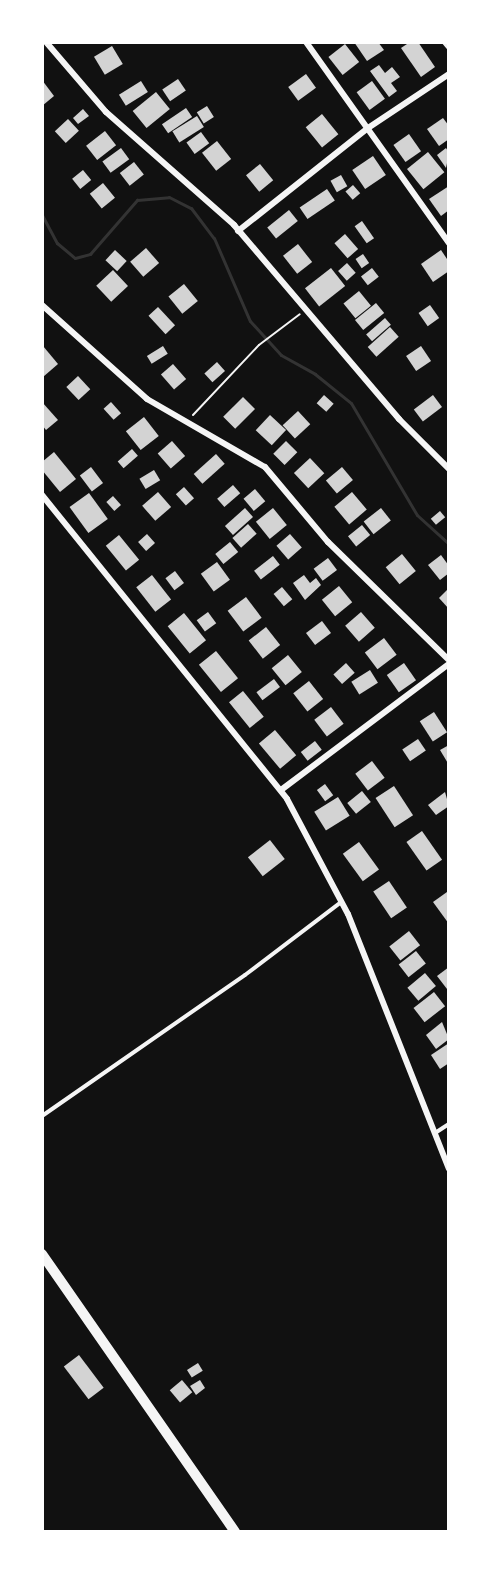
<!DOCTYPE html>
<html>
<head>
<meta charset="utf-8">
<style>
  body { margin:0 }
  #map { position:relative; width:491px; height:1574px; overflow:hidden; background:#111; font-family:"DejaVu Sans",sans-serif }
  div>[style] { position:absolute }
  [style*='--x'] { left:calc(var(--x)*1px); top:calc(var(--y)*1px); width:calc(var(--w)*1px); rotate:calc(var(--a)*1deg) }
  .stream>* { height:3px; margin:-1.5px; padding:0 1.5px; transform-origin:1.5px; border-radius:1.5px; background:#333 }
  .building>* { inset:0; background:#d3d3d3; transform-origin:0 0 }
  .path>* { height:2px; margin:-1px; padding:0 1px; transform-origin:1px; border-radius:1px; background:#f5f5f5 }
  .service>* { height:4px; margin:-2px; padding:0 2px; transform-origin:2px; border-radius:2px; background:#f5f5f5 }
  .minor>* { height:6px; margin:-3px; padding:0 3px; transform-origin:3px; border-radius:3px; background:#f5f5f5 }
  .primary>* { height:10px; margin:-5px; padding:0 5px; transform-origin:5px; border-radius:5px; background:#f5f5f5 }
  span { translate:-50% -50%; white-space:nowrap; text-align:center; line-height:1.15; -webkit-text-stroke:4.5px #fff; paint-order:stroke }
  .frame { position:absolute; inset:0; border:44px solid #fff; pointer-events:none }
</style>
</head>
<body>
<div id="map">
  <div class="stream">
    <i style="--x:42;--y:215;--w:32;--a:62"></i>
    <i style="--x:57;--y:243;--w:23;--a:40"></i>
    <i style="--x:75;--y:258;--w:16;--a:-15"></i>
    <i style="--x:90;--y:254;--w:72;--a:-49"></i>
    <i style="--x:137;--y:200;--w:32;--a:-5"></i>
    <i style="--x:169;--y:197;--w:25;--a:27"></i>
    <i style="--x:191;--y:208;--w:38;--a:53"></i>
    <i style="--x:214;--y:238;--w:90;--a:66.6"></i>
    <i style="--x:250;--y:321;--w:46;--a:47.6"></i>
    <i style="--x:281;--y:355;--w:39;--a:29"></i>
    <i style="--x:315;--y:374;--w:46;--a:38.9"></i>
    <i style="--x:351;--y:403;--w:130;--a:59.5"></i>
    <i style="--x:417;--y:515;--w:43;--a:42.2"></i>
  </div>
  <div class="building">
    <i style="clip-path:polygon(354px 42px,378px 42px,384px 50px,367px 61px)"></i>
    <i style="clip-path:polygon(410px 42px,418px 42px,435px 67px,421px 77px,401px 48px)"></i>
    <i style="left:345px;top:44px;width:23px;height:21px;rotate:52deg"></i>
    <i style="left:112px;top:46px;width:21px;height:21px;rotate:59deg"></i>
    <i style="clip-path:polygon(379px 65px,385px 73px,392px 67px,400px 77px,391px 83px,397px 91px,389px 97px,370px 71px)"></i>
    <i style="left:306px;top:74px;width:17px;height:22px;rotate:54deg"></i>
    <i style="left:178px;top:79px;width:14px;height:19px;rotate:56deg"></i>
    <i style="clip-path:polygon(42px 80px,54px 96px,42px 106px)"></i>
    <i style="left:141px;top:81px;width:13px;height:26px;rotate:58deg"></i>
    <i style="left:372px;top:81px;width:22px;height:19px;rotate:54deg"></i>
    <i style="left:156px;top:92px;width:22px;height:30px;rotate:51deg"></i>
    <i style="left:207px;top:106px;width:13px;height:12px;rotate:58deg"></i>
    <i style="left:186px;top:108px;width:11px;height:29px;rotate:56deg"></i>
    <i style="clip-path:polygon(83px 109px,89px 116px,78px 124px,73px 118px)"></i>
    <i style="left:322px;top:114px;width:26px;height:21px;rotate:51deg"></i>
    <i style="left:197px;top:116px;width:13px;height:29px;rotate:58deg"></i>
    <i style="clip-path:polygon(443px 118px,449px 126px,449px 139px,439px 146px,427px 129px)"></i>
    <i style="left:68px;top:119px;width:16px;height:18px;rotate:47deg"></i>
    <i style="left:105px;top:131px;width:18px;height:24px;rotate:52deg"></i>
    <i style="left:201px;top:132px;width:14px;height:18px;rotate:54deg"></i>
    <i style="left:409px;top:134px;width:21px;height:19px;rotate:55deg"></i>
    <i style="left:217px;top:141px;width:23px;height:19px;rotate:52deg"></i>
    <i style="left:121px;top:148px;width:14px;height:23px;rotate:54deg"></i>
    <i style="clip-path:polygon(446px 148px,449px 153px,446px 168px,437px 155px)"></i>
    <i style="left:428px;top:152px;width:26px;height:27px;rotate:51deg"></i>
    <i style="left:373px;top:156px;width:23px;height:25px;rotate:56deg"></i>
    <i style="left:134px;top:162px;width:16px;height:18px;rotate:52deg"></i>
    <i style="left:260px;top:164px;width:21px;height:18px;rotate:51deg"></i>
    <i style="left:83px;top:170px;width:13px;height:14px;rotate:51deg"></i>
    <i style="left:341px;top:175px;width:13px;height:12px;rotate:61deg"></i>
    <i style="left:103px;top:183px;width:19px;height:17px;rotate:51deg"></i>
    <i style="left:353px;top:185px;width:11px;height:10px;rotate:49deg"></i>
    <i style="clip-path:polygon(449px 186px,449px 210px,441px 216px,429px 199px)"></i>
    <i style="left:327px;top:189px;width:14px;height:33px;rotate:56deg"></i>
    <i style="left:289px;top:210px;width:14px;height:28px;rotate:51deg"></i>
    <i style="left:362px;top:221px;width:21px;height:9px;rotate:55deg"></i>
    <i style="left:345px;top:234px;width:20px;height:14px;rotate:49deg"></i>
    <i style="left:298px;top:244px;width:23px;height:19px;rotate:52deg"></i>
    <i style="left:146px;top:248px;width:20px;height:21px;rotate:49deg"></i>
    <i style="left:115px;top:250px;width:16px;height:14px;rotate:43deg"></i>
    <i style="clip-path:polygon(441px 250px,449px 262px,449px 271px,433px 282px,421px 264px)"></i>
    <i style="left:363px;top:254px;width:11px;height:9px;rotate:56deg"></i>
    <i style="left:347px;top:263px;width:13px;height:12px;rotate:48deg"></i>
    <i style="left:331px;top:268px;width:23px;height:33px;rotate:52deg"></i>
    <i style="left:372px;top:268px;width:11px;height:14px;rotate:52deg"></i>
    <i style="left:113px;top:270px;width:22px;height:23px;rotate:47deg"></i>
    <i style="left:184px;top:284px;width:22px;height:20px;rotate:51deg"></i>
    <i style="left:359px;top:291px;width:19px;height:20px;rotate:51deg"></i>
    <i style="left:376px;top:303px;width:13px;height:27px;rotate:51deg"></i>
    <i style="left:430px;top:305px;width:16px;height:14px;rotate:55deg"></i>
    <i style="left:158px;top:307px;width:25px;height:13px;rotate:47deg"></i>
    <i style="left:385px;top:318px;width:9px;height:25px;rotate:49deg"></i>
    <i style="left:390px;top:327px;width:13px;height:30px;rotate:48deg"></i>
    <i style="clip-path:polygon(43px 346px,58px 364px,43px 377px,42px 348px)"></i>
    <i style="left:163px;top:346px;width:9px;height:19px;rotate:58deg"></i>
    <i style="left:421px;top:346px;width:18px;height:18px;rotate:56deg"></i>
    <i style="left:217px;top:362px;width:12px;height:17px;rotate:48deg"></i>
    <i style="left:173px;top:364px;width:20px;height:16px;rotate:49deg"></i>
    <i style="left:78px;top:376px;width:18px;height:16px;rotate:47deg"></i>
    <i style="left:324px;top:395px;width:13px;height:11px;rotate:42deg"></i>
    <i style="left:433px;top:395px;width:15px;height:24px;rotate:53deg"></i>
    <i style="left:243px;top:397px;width:17px;height:28px;rotate:45deg"></i>
    <i style="clip-path:polygon(42px 402px,58px 420px,46px 430px,42px 425px)"></i>
    <i style="left:111px;top:402px;width:15px;height:10px;rotate:48deg"></i>
    <i style="left:298px;top:411px;width:18px;height:21px;rotate:47deg"></i>
    <i style="left:270px;top:415px;width:22px;height:21px;rotate:43deg"></i>
    <i style="left:144px;top:417px;width:24px;height:23px;rotate:52deg"></i>
    <i style="left:172px;top:441px;width:20px;height:19px;rotate:49deg"></i>
    <i style="left:286px;top:441px;width:16px;height:18px;rotate:45deg"></i>
    <i style="left:132px;top:449px;width:9px;height:19px;rotate:49deg"></i>
    <i style="clip-path:polygon(54px 452px,76px 479px,60px 492px,42px 470px,42px 462px)"></i>
    <i style="left:216px;top:454px;width:13px;height:30px;rotate:48deg"></i>
    <i style="left:310px;top:458px;width:21px;height:22px;rotate:47deg"></i>
    <i style="left:91px;top:467px;width:20px;height:14px;rotate:53deg"></i>
    <i style="left:342px;top:467px;width:17px;height:21px;rotate:50deg"></i>
    <i style="left:154px;top:470px;width:12px;height:17px;rotate:59deg"></i>
    <i style="left:233px;top:485px;width:11px;height:21px;rotate:49deg"></i>
    <i style="left:184px;top:487px;width:15px;height:11px;rotate:48deg"></i>
    <i style="left:255px;top:489px;width:16px;height:15px;rotate:50deg"></i>
    <i style="left:158px;top:492px;width:20px;height:21px;rotate:49deg"></i>
    <i style="left:352px;top:492px;width:23px;height:23px;rotate:50deg"></i>
    <i style="left:89px;top:493px;width:32px;height:24px;rotate:54deg"></i>
    <i style="left:113px;top:496px;width:12px;height:9px;rotate:48deg"></i>
    <i style="left:245px;top:508px;width:12px;height:27px;rotate:48deg"></i>
    <i style="left:273px;top:508px;width:22px;height:22px;rotate:51deg"></i>
    <i style="left:381px;top:508px;width:16px;height:22px;rotate:52deg"></i>
    <i style="left:440px;top:511px;width:8px;height:12px;rotate:50deg"></i>
    <i style="left:248px;top:524px;width:13px;height:21px;rotate:48deg"></i>
    <i style="left:362px;top:525px;width:13px;height:18px;rotate:51deg"></i>
    <i style="left:147px;top:534px;width:12px;height:12px;rotate:48deg"></i>
    <i style="left:290px;top:534px;width:18px;height:18px;rotate:49deg"></i>
    <i style="left:119px;top:535px;width:32px;height:17px;rotate:51deg"></i>
    <i style="left:230px;top:542px;width:13px;height:19px;rotate:51deg"></i>
    <i style="left:402px;top:554px;width:22px;height:21px;rotate:51deg"></i>
    <i style="clip-path:polygon(441px 555px,449px 566px,449px 573px,440px 580px,428px 565px)"></i>
    <i style="left:273px;top:556px;width:11px;height:24px;rotate:52deg"></i>
    <i style="left:328px;top:558px;width:15px;height:18px;rotate:53deg"></i>
    <i style="left:217px;top:562px;width:22px;height:20px;rotate:54deg"></i>
    <i style="left:175px;top:571px;width:15px;height:12px;rotate:53deg"></i>
    <i style="left:152px;top:575px;width:31px;height:20px;rotate:52deg"></i>
    <i style="clip-path:polygon(304px 575px,310px 583px,316px 578px,321px 585px,305px 600px,293px 583px)"></i>
    <i style="left:339px;top:586px;width:21px;height:22px;rotate:51deg"></i>
    <i style="left:282px;top:587px;width:16px;height:11px;rotate:50deg"></i>
    <i style="clip-path:polygon(449px 588px,449px 609px,439px 598px)"></i>
    <i style="left:246px;top:597px;width:26px;height:23px;rotate:53deg"></i>
    <i style="left:208px;top:612px;width:14px;height:14px;rotate:54deg"></i>
    <i style="left:361px;top:612px;width:21px;height:21px;rotate:49deg"></i>
    <i style="left:184px;top:613px;width:35px;height:21px;rotate:51deg"></i>
    <i style="left:322px;top:621px;width:15px;height:20px;rotate:53deg"></i>
    <i style="left:266px;top:627px;width:23px;height:22px;rotate:52deg"></i>
    <i style="left:384px;top:638px;width:21px;height:24px;rotate:53deg"></i>
    <i style="left:216px;top:651px;width:35px;height:22px;rotate:51deg"></i>
    <i style="left:288px;top:655px;width:22px;height:21px;rotate:51deg"></i>
    <i style="left:346px;top:663px;width:13px;height:17px;rotate:48deg"></i>
    <i style="left:404px;top:663px;width:21px;height:21px;rotate:55deg"></i>
    <i style="left:370px;top:670px;width:15px;height:22px;rotate:58deg"></i>
    <i style="left:274px;top:679px;width:10px;height:22px;rotate:53deg"></i>
    <i style="left:309px;top:681px;width:23px;height:20px;rotate:52deg"></i>
    <i style="left:243px;top:691px;width:33px;height:18px;rotate:51deg"></i>
    <i style="left:331px;top:707px;width:21px;height:21px;rotate:53deg"></i>
    <i style="left:434px;top:712px;width:24px;height:17px;rotate:57deg"></i>
    <i style="left:275px;top:730px;width:33px;height:21px;rotate:50deg"></i>
    <i style="left:418px;top:739px;width:14px;height:19px;rotate:56deg"></i>
    <i style="left:315px;top:741px;width:11px;height:18px;rotate:52deg"></i>
    <i style="clip-path:polygon(449px 745px,449px 765px,440px 750px)"></i>
    <i style="left:372px;top:761px;width:21px;height:21px;rotate:53deg"></i>
    <i style="left:325px;top:784px;width:14px;height:10px;rotate:54deg"></i>
    <i style="left:394px;top:786px;width:35px;height:22px;rotate:57deg"></i>
    <i style="left:362px;top:791px;width:14px;height:19px;rotate:51deg"></i>
    <i style="clip-path:polygon(445px 792px,449px 806px,436px 815px,428px 805px)"></i>
    <i style="left:338px;top:797px;width:22px;height:28px;rotate:58deg"></i>
    <i style="left:422px;top:831px;width:35px;height:19px;rotate:55deg"></i>
    <i style="left:270px;top:840px;width:24px;height:28px;rotate:52deg"></i>
    <i style="left:359px;top:842px;width:34px;height:20px;rotate:54deg"></i>
    <i style="left:389px;top:881px;width:32px;height:19px;rotate:56deg"></i>
    <i style="clip-path:polygon(447px 892px,449px 894px,449px 924px,433px 902px)"></i>
    <i style="left:409px;top:931px;width:18px;height:25px;rotate:52deg"></i>
    <i style="left:416px;top:951px;width:16px;height:22px;rotate:52deg"></i>
    <i style="clip-path:polygon(449px 967px,449px 988px,447px 989px,437px 976px)"></i>
    <i style="left:425px;top:973px;width:17px;height:23px;rotate:50deg"></i>
    <i style="left:434px;top:992px;width:18px;height:26px;rotate:52deg"></i>
    <i style="clip-path:polygon(442px 1022px,449px 1039px,436px 1049px,426px 1035px)"></i>
    <i style="clip-path:polygon(449px 1043px,449px 1063px,440px 1069px,431px 1055px)"></i>
    <i style="left:79px;top:1355px;width:41px;height:19px;rotate:53deg"></i>
    <i style="left:198px;top:1363px;width:9px;height:13px;rotate:58deg"></i>
    <i style="left:182px;top:1380px;width:16px;height:16px;rotate:50deg"></i>
    <i style="clip-path:polygon(200px 1380px,205px 1388px,196px 1395px,190px 1386px)"></i>
  </div>
  <div class="path">
    <i style="--x:193;--y:415;--w:96;--a:-46.7"></i>
    <i style="--x:259;--y:345;--w:51;--a:-37.1"></i>
  </div>
  <div class="service">
    <i style="--x:42;--y:1116;--w:247;--a:-34.8"></i>
    <i style="--x:245;--y:975;--w:121;--a:-37.2"></i>
    <i style="--x:435;--y:1133;--w:17;--a:-33"></i>
  </div>
  <div class="minor">
    <i style="--x:46;--y:42;--w:92;--a:49.4"></i>
    <i style="--x:106;--y:112;--w:171;--a:41.4"></i>
    <i style="--x:234;--y:225;--w:255;--a:49.6"></i>
    <i style="--x:399;--y:419;--w:71;--a:45"></i>
    <i style="--x:306;--y:42;--w:247;--a:54.6"></i>
    <i style="--x:445;--y:42;--w:6;--a:51"></i>
    <i style="--x:238;--y:231;--w:166;--a:-38.4"></i>
    <i style="--x:368;--y:128;--w:97;--a:-33.7"></i>
    <i style="--x:42;--y:305;--w:141;--a:41.8"></i>
    <i style="--x:147;--y:399;--w:136;--a:30"></i>
    <i style="--x:265;--y:467;--w:98;--a:50"></i>
    <i style="--x:328;--y:542;--w:169;--a:44.3"></i>
    <i style="--x:42;--y:495;--w:390;--a:51.1"></i>
    <i style="--x:287;--y:799;--w:130;--a:62.1"></i>
    <i style="--x:348;--y:914;--w:274;--a:68.4"></i>
    <i style="--x:281;--y:790;--w:210;--a:-36.9"></i>
  </div>
  <div class="primary">
    <i style="--x:42;--y:1254;--w:338;--a:55.2"></i>
  </div>
  <div class="frame"></div>
</div>
</body>
</html>
